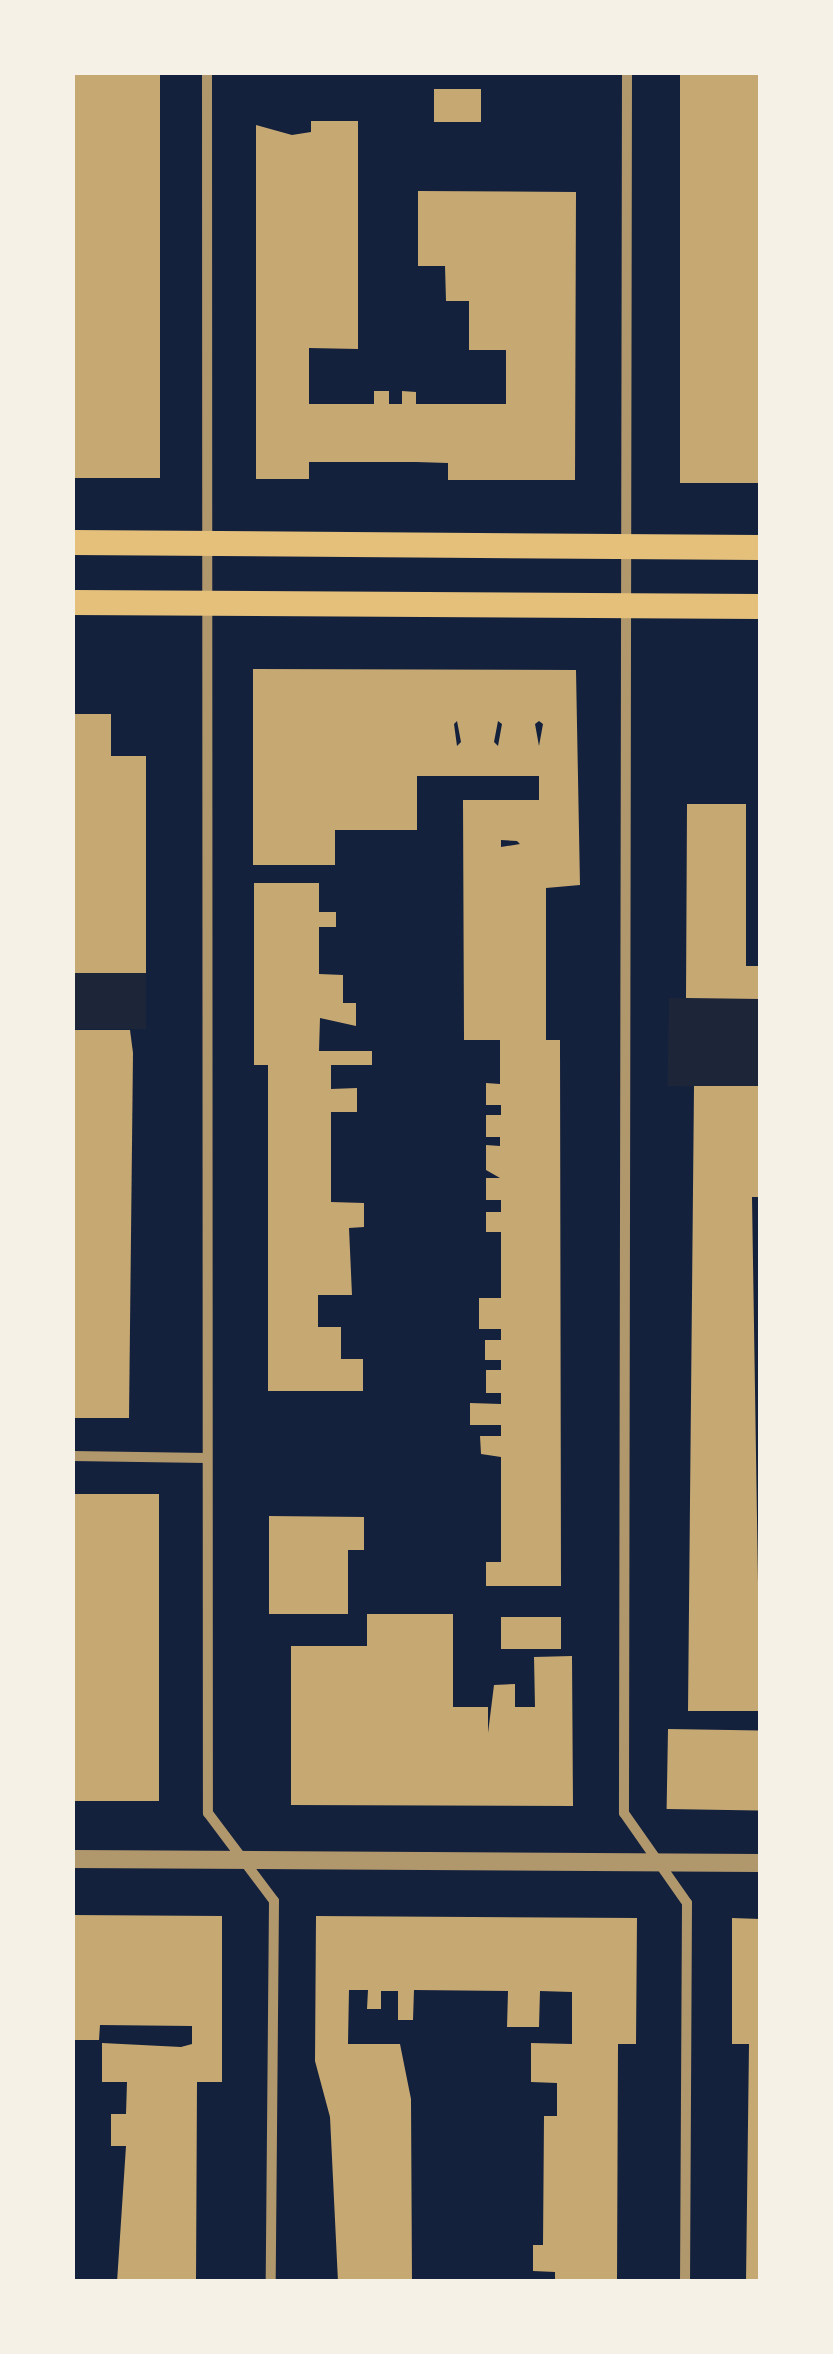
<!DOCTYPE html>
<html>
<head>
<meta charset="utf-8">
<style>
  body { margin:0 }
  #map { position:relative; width:833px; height:2354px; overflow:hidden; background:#14213d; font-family:Arial,sans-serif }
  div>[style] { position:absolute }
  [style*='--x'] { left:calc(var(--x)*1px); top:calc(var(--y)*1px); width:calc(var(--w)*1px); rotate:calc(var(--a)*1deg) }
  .green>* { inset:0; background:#1d2539; transform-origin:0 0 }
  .building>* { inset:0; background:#c6a872; transform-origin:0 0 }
  .minor>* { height:10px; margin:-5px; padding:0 5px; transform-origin:5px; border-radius:5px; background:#b1986c }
  .tertiary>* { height:18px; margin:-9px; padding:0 9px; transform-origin:9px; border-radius:9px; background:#b1986c }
  .primary>* { height:25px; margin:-12.5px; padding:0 12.5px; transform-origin:12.5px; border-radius:12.5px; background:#e5c07b }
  span { translate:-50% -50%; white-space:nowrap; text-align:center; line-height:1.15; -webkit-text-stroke:8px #f6f1e7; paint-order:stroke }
  .frame { position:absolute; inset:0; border:75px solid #f6f1e7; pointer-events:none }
</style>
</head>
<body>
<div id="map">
  <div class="green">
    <i style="left:73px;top:973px;width:73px;height:56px"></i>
    <i style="left:669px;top:998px;width:91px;height:88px;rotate:1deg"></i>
  </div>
  <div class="building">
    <i style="left:72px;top:72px;width:88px;height:406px"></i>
    <i style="left:680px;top:72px;width:80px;height:411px"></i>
    <i style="left:434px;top:89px;width:47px;height:33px"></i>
    <i style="clip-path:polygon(311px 121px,358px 121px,358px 349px,309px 348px,309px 404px,374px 404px,374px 391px,389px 391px,389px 404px,402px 404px,402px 391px,416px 392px,416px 404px,506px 404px,506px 350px,469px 350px,469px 301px,446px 301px,445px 266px,418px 266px,418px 191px,576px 192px,575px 480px,448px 480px,448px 463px,416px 462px,309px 462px,309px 479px,256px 479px,256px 125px,292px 135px,311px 132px)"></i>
    <i style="clip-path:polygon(evenodd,253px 669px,576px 670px,580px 885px,546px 888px,546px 1040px,560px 1040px,561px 1586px,486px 1586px,486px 1562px,501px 1562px,501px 1457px,481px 1454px,480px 1436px,501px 1436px,501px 1425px,470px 1425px,470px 1403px,501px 1404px,501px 1393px,486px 1393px,486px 1370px,501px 1370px,501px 1360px,485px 1360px,485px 1340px,501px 1340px,501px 1329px,479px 1329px,479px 1298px,501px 1298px,501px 1232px,486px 1232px,486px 1212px,501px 1212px,501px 1200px,486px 1200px,486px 1178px,500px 1178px,486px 1170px,486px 1145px,500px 1146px,500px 1137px,486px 1137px,486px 1115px,501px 1115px,501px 1105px,486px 1105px,486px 1083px,500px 1084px,500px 1040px,464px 1040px,463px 800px,539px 800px,539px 776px,417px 776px,417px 830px,335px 830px,335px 865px,253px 865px,253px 669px,457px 721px,461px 742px,457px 746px,454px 724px,457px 721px,253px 669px,498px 721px,502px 724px,498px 746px,494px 742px,498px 721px,253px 669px,539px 721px,543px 724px,539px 746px,535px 724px,539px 721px,253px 669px,501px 840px,517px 841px,520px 844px,501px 847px,501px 840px)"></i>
    <i style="clip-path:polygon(72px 714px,111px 714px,111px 756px,146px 756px,146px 973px,72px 973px)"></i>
    <i style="clip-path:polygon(687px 804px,746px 804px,746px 966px,760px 966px,760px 999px,686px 998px)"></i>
    <i style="clip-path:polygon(254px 883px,319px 883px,319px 912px,336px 912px,336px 927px,319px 927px,319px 974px,343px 975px,343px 1003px,356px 1003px,356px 1026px,320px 1018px,319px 1051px,372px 1051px,372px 1065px,331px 1065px,331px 1089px,357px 1088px,357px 1112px,331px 1112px,331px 1202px,364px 1203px,364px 1227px,349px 1228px,352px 1295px,318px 1295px,318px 1327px,341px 1327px,341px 1359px,363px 1359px,363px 1391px,268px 1391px,268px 1065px,254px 1065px)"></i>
    <i style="clip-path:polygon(72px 1030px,130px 1030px,133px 1053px,129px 1418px,72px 1418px)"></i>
    <i style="clip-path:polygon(694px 1086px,760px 1086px,760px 1197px,752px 1197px,760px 1711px,688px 1711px)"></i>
    <i style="left:72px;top:1494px;width:87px;height:307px"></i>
    <i style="clip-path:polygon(269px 1516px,364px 1517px,364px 1550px,348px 1550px,348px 1614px,269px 1614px)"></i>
    <i style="clip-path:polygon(367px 1614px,453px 1614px,453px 1707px,488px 1707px,488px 1733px,494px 1685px,515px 1684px,515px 1707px,535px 1707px,534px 1657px,572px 1656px,573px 1806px,291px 1805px,291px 1646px,367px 1646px)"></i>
    <i style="left:501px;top:1617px;width:60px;height:32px"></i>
    <i style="left:668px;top:1729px;width:92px;height:80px;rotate:1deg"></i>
    <i style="clip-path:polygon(72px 1915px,222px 1916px,222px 2082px,197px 2082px,196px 2282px,117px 2282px,126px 2146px,111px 2146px,111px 2114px,126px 2114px,127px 2082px,102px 2082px,102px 2043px,181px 2047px,192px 2044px,192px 2026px,100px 2025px,99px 2040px,72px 2040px)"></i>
    <i style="clip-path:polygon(316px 1916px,637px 1918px,636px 2044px,618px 2044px,617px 2282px,555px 2282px,555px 2272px,533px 2271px,533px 2245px,543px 2245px,544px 2116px,557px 2116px,557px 2083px,531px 2082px,531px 2043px,572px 2044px,572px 1992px,540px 1991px,539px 2027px,507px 2027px,508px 1991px,414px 1990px,413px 2020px,398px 2020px,398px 1991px,381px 1991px,381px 2009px,367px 2009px,368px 1990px,349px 1990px,348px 2044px,400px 2044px,411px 2099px,412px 2282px,338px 2282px,330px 2117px,315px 2061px)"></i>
    <i style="clip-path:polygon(732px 1918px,760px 1919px,760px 2282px,746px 2282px,749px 2044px,732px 2044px)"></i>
  </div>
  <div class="minor">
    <i style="--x:207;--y:72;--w:1741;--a:89.97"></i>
    <i style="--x:208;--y:1813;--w:110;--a:53.1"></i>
    <i style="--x:274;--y:1901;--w:381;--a:90.5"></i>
    <i style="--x:627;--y:72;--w:1741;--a:90.1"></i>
    <i style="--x:624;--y:1813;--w:110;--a:55"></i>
    <i style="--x:687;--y:1903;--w:379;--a:90.3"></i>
    <i style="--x:72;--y:1456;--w:135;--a:0.8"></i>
  </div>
  <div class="tertiary">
    <i style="--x:72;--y:1859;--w:688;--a:0.33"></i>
  </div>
  <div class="primary">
    <i style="--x:72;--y:542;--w:688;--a:0.42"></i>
    <i style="--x:72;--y:602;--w:688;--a:0.33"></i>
  </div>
  <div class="frame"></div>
</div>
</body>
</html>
